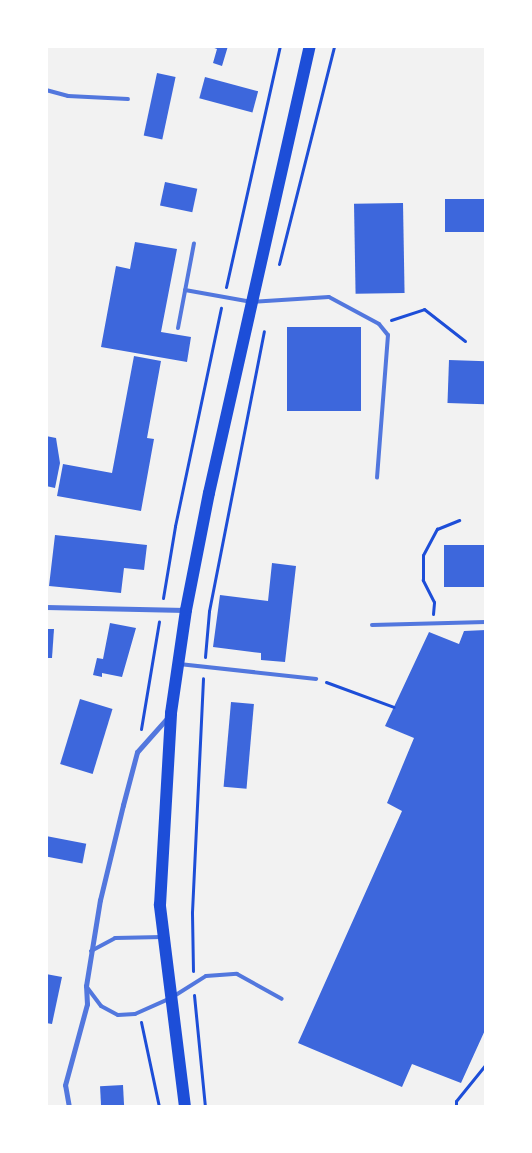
<!DOCTYPE html>
<html>
<head>
<meta charset="utf-8">
<style>
  body { margin:0 }
  #map { position:relative; width:532px; height:1153px; overflow:hidden; background:#f2f2f2; font-family:Georgia,serif }
  div>[style] { position:absolute }
  [style*='--x'] { left:calc(var(--x)*1px); top:calc(var(--y)*1px); width:calc(var(--w)*1px); rotate:calc(var(--a)*1deg) }
  .building>* { inset:0; background:#3d67dc; transform-origin:0 0 }
  .path>* { height:3px; margin:-1.5px; padding:0 1.5px; transform-origin:1.5px; border-radius:1.5px; background:#1d4ed8 }
  .service>* { height:4px; margin:-2px; padding:0 2px; transform-origin:2px; border-radius:2px; background:#5277de }
  .minor>* { height:5px; margin:-2.5px; padding:0 2.5px; transform-origin:2.5px; border-radius:2.5px; background:#5277de }
  .primary>* { height:12px; margin:-6px; padding:0 6px; transform-origin:6px; border-radius:6px; background:#1d4ed8 }
  span { translate:-50% -50%; white-space:nowrap; text-align:center; line-height:1.15; -webkit-text-stroke:4px #fff; paint-order:stroke }
  .frame { position:absolute; inset:0; border:48px solid #fff; pointer-events:none }
</style>
</head>
<body>
<div id="map">
  <div class="building">
    <i style="clip-path:polygon(209px 46px,228px 46px,222px 66px,213px 63px,217px 49px)"></i>
    <i style="left:157px;top:73px;width:19px;height:64px;rotate:12deg"></i>
    <i style="left:205px;top:77px;width:55px;height:22px;rotate:15deg"></i>
    <i style="left:165px;top:182px;width:33px;height:24px;rotate:12deg"></i>
    <i style="left:445px;top:199px;width:41px;height:33px"></i>
    <i style="left:403px;top:203px;width:90px;height:49px;rotate:89deg"></i>
    <i style="clip-path:polygon(135px 242px,177px 249px,161px 332px,191px 337px,187px 362px,101px 347px,116px 266px,130px 269px)"></i>
    <i style="left:361px;top:327px;width:84px;height:74px;rotate:90deg"></i>
    <i style="clip-path:polygon(134px 356px,161px 361px,147px 438px,154px 439px,141px 511px,57px 496px,63px 464px,112px 473px)"></i>
    <i style="left:449px;top:360px;width:37px;height:43px;rotate:2deg"></i>
    <i style="clip-path:polygon(46px 436px,56px 438px,60px 463px,55px 488px,46px 486px)"></i>
    <i style="clip-path:polygon(55px 535px,147px 545px,144px 570px,124px 568px,121px 593px,49px 586px)"></i>
    <i style="left:444px;top:545px;width:42px;height:42px"></i>
    <i style="clip-path:polygon(272px 563px,296px 566px,285px 662px,261px 660px,261px 653px,213px 647px,220px 595px,268px 601px)"></i>
    <i style="clip-path:polygon(110px 623px,136px 628px,122px 677px,102px 673px,102px 677px,93px 675px,97px 658px,103px 659px)"></i>
    <i style="clip-path:polygon(46px 629px,54px 629px,52px 658px,46px 658px)"></i>
    <i style="clip-path:polygon(486px 630px,486px 1028px,461px 1083px,412px 1064px,402px 1087px,298px 1043px,402px 811px,387px 803px,414px 738px,385px 726px,429px 632px,459px 644px,464px 631px)"></i>
    <i style="left:80px;top:699px;width:34px;height:68px;rotate:17deg"></i>
    <i style="left:231px;top:702px;width:23px;height:85px;rotate:5deg"></i>
    <i style="left:46px;top:836px;width:41px;height:20px;rotate:11deg"></i>
    <i style="clip-path:polygon(46px 974px,62px 977px,52px 1024px,46px 1023px)"></i>
    <i style="left:123px;top:1085px;width:22px;height:23px;rotate:87deg"></i>
  </div>
  <div class="path">
    <i style="--x:279;--y:264;--w:225;--a:-75.8"></i>
    <i style="--x:226;--y:287;--w:247;--a:-77.4"></i>
    <i style="--x:391;--y:320;--w:35;--a:-18"></i>
    <i style="--x:424;--y:309;--w:52;--a:38"></i>
    <i style="--x:163;--y:598;--w:73;--a:-80.5"></i>
    <i style="--x:175;--y:526;--w:223;--a:-78.1"></i>
    <i style="--x:433;--y:614;--w:12;--a:-85"></i>
    <i style="--x:434;--y:602;--w:25;--a:-117"></i>
    <i style="--x:423;--y:580;--w:25;--a:-90"></i>
    <i style="--x:423;--y:555;--w:30;--a:-62"></i>
    <i style="--x:437;--y:529;--w:24;--a:-22"></i>
    <i style="--x:205;--y:657;--w:46;--a:-85"></i>
    <i style="--x:209;--y:611;--w:285;--a:-78.9"></i>
    <i style="--x:326;--y:682;--w:72;--a:20.2"></i>
    <i style="--x:141;--y:729;--w:109;--a:-80.5"></i>
    <i style="--x:193;--y:971;--w:59;--a:-91"></i>
    <i style="--x:192;--y:912;--w:234;--a:-87.3"></i>
    <i style="--x:194;--y:995;--w:113;--a:84.4"></i>
    <i style="--x:141;--y:1022;--w:87;--a:78"></i>
    <i style="--x:456;--y:1107;--w:6;--a:-90"></i>
    <i style="--x:456;--y:1101;--w:48;--a:-51"></i>
  </div>
  <div class="service">
    <i style="--x:46;--y:90;--w:23;--a:15"></i>
    <i style="--x:68;--y:96;--w:60;--a:2.9"></i>
    <i style="--x:185;--y:290;--w:68;--a:10.2"></i>
    <i style="--x:252;--y:302;--w:77;--a:-3.7"></i>
    <i style="--x:329;--y:297;--w:57;--a:28.4"></i>
    <i style="--x:379;--y:324;--w:14;--a:51"></i>
    <i style="--x:388;--y:335;--w:143;--a:94.4"></i>
    <i style="--x:178;--y:328;--w:86;--a:-79.3"></i>
    <i style="--x:372;--y:625;--w:114;--a:-1.5"></i>
    <i style="--x:179;--y:664;--w:138;--a:6.2"></i>
    <i style="--x:91;--y:951;--w:27;--a:-28"></i>
    <i style="--x:115;--y:938;--w:47;--a:-1.2"></i>
    <i style="--x:86;--y:986;--w:25;--a:53"></i>
    <i style="--x:101;--y:1006;--w:19;--a:28"></i>
    <i style="--x:118;--y:1015;--w:17;--a:-3"></i>
    <i style="--x:135;--y:1014;--w:39;--a:-24"></i>
    <i style="--x:171;--y:998;--w:41;--a:-32.2"></i>
    <i style="--x:206;--y:976;--w:31;--a:-4"></i>
    <i style="--x:237;--y:974;--w:51;--a:29.1"></i>
  </div>
  <div class="minor">
    <i style="--x:46;--y:607;--w:139;--a:1.2"></i>
    <i style="--x:69;--y:1107;--w:22;--a:-100"></i>
    <i style="--x:65;--y:1085;--w:84;--a:-74.8"></i>
    <i style="--x:87;--y:1004;--w:18;--a:-93"></i>
    <i style="--x:86;--y:986;--w:87;--a:-80.8"></i>
    <i style="--x:100;--y:900;--w:98;--a:-76.4"></i>
    <i style="--x:123;--y:805;--w:55;--a:-75.2"></i>
    <i style="--x:137;--y:752;--w:48;--a:-48.4"></i>
  </div>
  <div class="primary">
    <i style="--x:185;--y:1107;--w:204;--a:-97.1"></i>
    <i style="--x:160;--y:905;--w:192;--a:-86.7"></i>
    <i style="--x:171;--y:713;--w:104;--a:-81.7"></i>
    <i style="--x:186;--y:610;--w:119;--a:-78.9"></i>
    <i style="--x:209;--y:493;--w:458;--a:-77.3"></i>
  </div>
  <div class="frame"></div>
</div>
</body>
</html>
